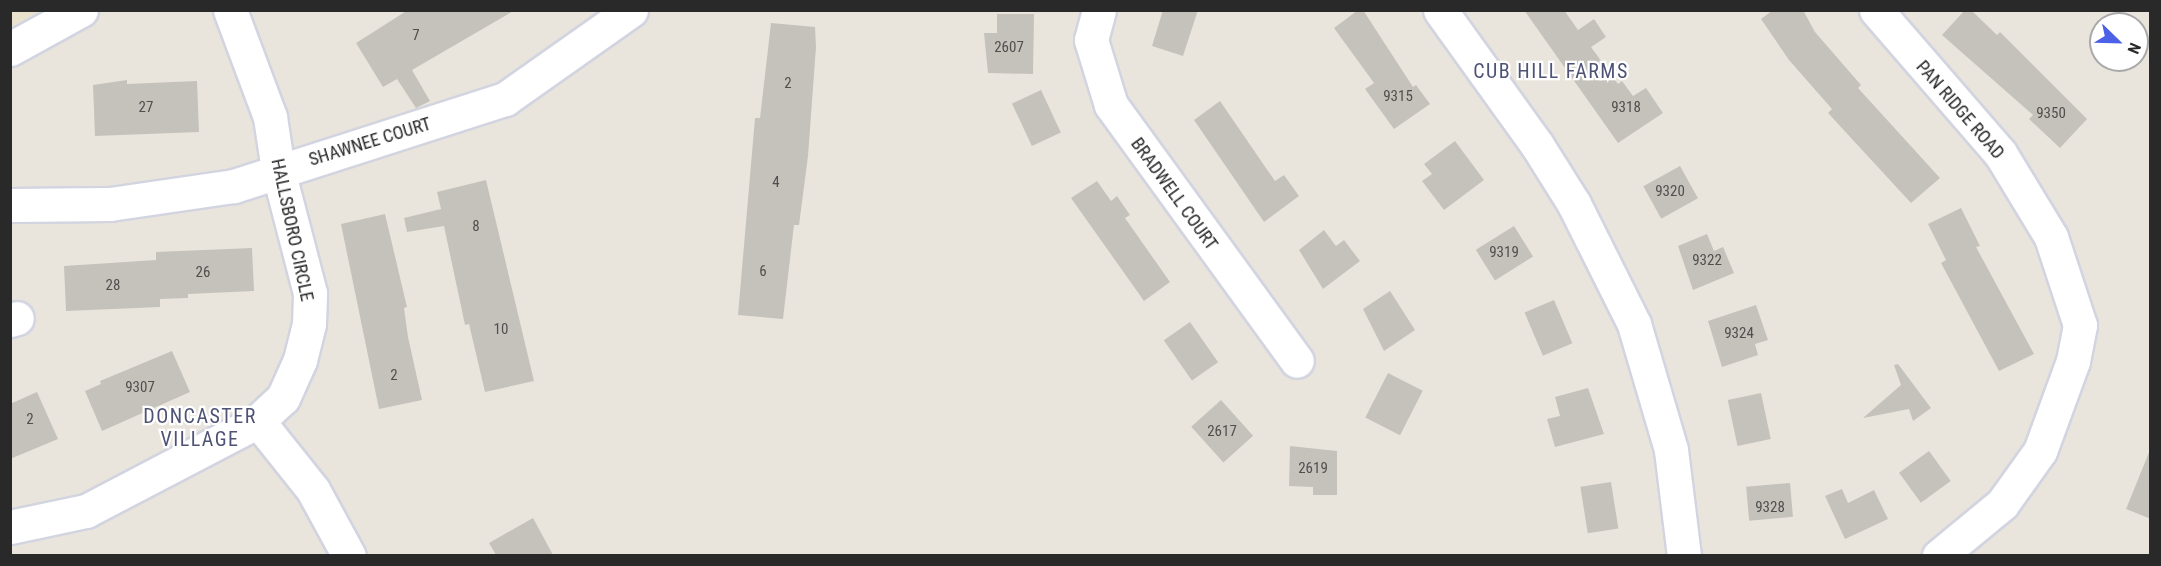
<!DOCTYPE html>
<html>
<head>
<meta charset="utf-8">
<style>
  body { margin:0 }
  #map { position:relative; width:2161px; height:566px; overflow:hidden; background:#eae5dc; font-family:"Roboto Condensed",sans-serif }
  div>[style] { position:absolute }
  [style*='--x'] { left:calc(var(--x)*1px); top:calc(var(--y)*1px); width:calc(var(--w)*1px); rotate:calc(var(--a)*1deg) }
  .education>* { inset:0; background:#eae2cd }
  .building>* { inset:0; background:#c5c2bc; transform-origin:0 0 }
  .roads { filter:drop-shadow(2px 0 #d2d4e0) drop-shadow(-2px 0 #d2d4e0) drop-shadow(0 2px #d2d4e0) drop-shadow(0 -2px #d2d4e0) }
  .minor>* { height:33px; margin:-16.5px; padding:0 16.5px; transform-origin:16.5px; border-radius:16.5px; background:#fff }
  span { translate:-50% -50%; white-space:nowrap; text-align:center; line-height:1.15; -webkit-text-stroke:4.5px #fff; paint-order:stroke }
  .number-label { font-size:15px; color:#504f4e }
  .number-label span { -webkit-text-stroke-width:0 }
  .street-label { font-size:18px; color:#292929 }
  .neighbourhood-label { font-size:20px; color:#4e5375; letter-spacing:1.5px }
  .frame { position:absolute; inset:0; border:12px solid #292929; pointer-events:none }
  .north { position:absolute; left:2089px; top:12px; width:60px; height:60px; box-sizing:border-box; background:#fff; border:2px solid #a9a9a9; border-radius:50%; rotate:113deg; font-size:16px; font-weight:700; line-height:24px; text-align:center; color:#292929 }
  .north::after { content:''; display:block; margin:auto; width:21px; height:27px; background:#4d61e7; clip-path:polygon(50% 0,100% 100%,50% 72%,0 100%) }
</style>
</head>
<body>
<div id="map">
  <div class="education">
    <i style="clip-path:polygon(11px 10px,40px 10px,40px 11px,11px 27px)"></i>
  </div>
  <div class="building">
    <i style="clip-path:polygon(408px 10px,515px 10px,412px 70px,430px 101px,416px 108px,397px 79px,383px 87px,356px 43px)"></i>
    <i style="clip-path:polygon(1163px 10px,1198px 10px,1183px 56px,1152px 46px)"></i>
    <i style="clip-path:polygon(1358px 10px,1363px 10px,1413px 87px,1416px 85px,1430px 104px,1394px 129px,1365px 89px,1374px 83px,1334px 28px)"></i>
    <i style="clip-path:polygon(1524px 10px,1564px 10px,1578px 30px,1594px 19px,1606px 37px,1591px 47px,1618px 84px,1622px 81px,1633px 96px,1646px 88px,1663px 113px,1618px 143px)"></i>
    <i style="clip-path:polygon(1773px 10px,1803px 10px,1815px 32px,1861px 85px,1858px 88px,1940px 178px,1911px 203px,1828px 113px,1832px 109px,1789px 60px,1761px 19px)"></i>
    <i style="clip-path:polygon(1965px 10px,1971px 10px,1997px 35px,2000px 32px,2087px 119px,2060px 148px,2029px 119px,2033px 115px,1942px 35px)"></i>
    <i style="clip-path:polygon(997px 14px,1034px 14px,1033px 74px,988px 73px,984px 33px,997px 33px)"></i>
    <i style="clip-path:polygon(771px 23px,815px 27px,816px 47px,808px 156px,799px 225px,794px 225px,783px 319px,738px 315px,755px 118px,760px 118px)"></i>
    <i style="clip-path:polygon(127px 80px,127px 84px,197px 81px,199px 132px,95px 136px,93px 85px)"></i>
    <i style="left:1041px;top:90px;width:47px;height:32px;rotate:65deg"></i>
    <i style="clip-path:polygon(1220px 101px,1275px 181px,1284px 175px,1299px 196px,1264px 222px,1194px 120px)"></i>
    <i style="clip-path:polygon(1455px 141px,1484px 180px,1444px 210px,1422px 181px,1432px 174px,1424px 164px)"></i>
    <i style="left:1680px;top:166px;width:37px;height:42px;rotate:61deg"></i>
    <i style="clip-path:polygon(486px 180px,534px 381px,485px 392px,469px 324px,465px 325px,444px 226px,407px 232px,404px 218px,441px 209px,437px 192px)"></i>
    <i style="clip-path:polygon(1097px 181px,1111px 201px,1117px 196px,1130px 215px,1125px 218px,1170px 282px,1144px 301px,1071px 198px)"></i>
    <i style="clip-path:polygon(1961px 208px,1980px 246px,1976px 247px,2034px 354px,1999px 371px,1941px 263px,1946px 260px,1928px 224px)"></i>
    <i style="clip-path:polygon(385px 214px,407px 307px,404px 308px,408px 337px,422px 400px,379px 409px,341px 224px)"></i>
    <i style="left:1514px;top:226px;width:36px;height:45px;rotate:58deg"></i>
    <i style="clip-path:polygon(1324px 230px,1336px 246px,1344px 240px,1360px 261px,1323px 289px,1299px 250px)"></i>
    <i style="clip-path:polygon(1707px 234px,1714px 251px,1723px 247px,1734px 273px,1693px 290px,1678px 246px)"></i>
    <i style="clip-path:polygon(252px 248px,254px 291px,188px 294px,188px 298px,160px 299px,160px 307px,66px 311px,64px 266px,156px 260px,156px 252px)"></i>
    <i style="clip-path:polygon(1390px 291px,1415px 330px,1384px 351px,1363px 309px)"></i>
    <i style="left:1554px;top:300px;width:47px;height:32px;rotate:67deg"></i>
    <i style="clip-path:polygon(1756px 305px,1768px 340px,1755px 344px,1758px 355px,1722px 367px,1708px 321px)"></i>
    <i style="left:1190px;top:322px;width:49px;height:32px;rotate:55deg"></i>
    <i style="clip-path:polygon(172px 351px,190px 392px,102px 431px,85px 391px,101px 384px,100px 381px)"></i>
    <i style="clip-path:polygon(1898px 364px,1931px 408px,1913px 421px,1909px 409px,1863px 418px,1901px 385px,1894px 365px)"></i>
    <i style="left:1388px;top:373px;width:39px;height:50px;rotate:27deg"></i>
    <i style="clip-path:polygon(1588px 388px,1604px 434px,1555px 447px,1547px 419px,1560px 416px,1555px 397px)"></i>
    <i style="clip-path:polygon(37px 392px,58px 439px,10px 459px,10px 404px)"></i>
    <i style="left:1761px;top:393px;width:47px;height:34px;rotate:78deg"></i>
    <i style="left:1221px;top:400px;width:48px;height:40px;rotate:48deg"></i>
    <i style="clip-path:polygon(1290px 446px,1337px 451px,1337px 495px,1313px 495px,1313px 487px,1289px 486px)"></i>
    <i style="clip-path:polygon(2150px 450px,2151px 451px,2151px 519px,2126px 509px)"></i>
    <i style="left:1929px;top:451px;width:37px;height:37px;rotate:54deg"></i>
    <i style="left:1611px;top:482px;width:47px;height:31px;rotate:81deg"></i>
    <i style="left:1790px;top:483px;width:34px;height:44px;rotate:85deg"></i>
    <i style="clip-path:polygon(1842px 489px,1848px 503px,1874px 490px,1888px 519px,1845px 539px,1825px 496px)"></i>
    <i style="clip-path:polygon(533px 518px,553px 555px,496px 555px,489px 543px)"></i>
  </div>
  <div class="roads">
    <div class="minor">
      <i style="--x:1099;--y:10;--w:31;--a:105"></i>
      <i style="--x:1091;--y:40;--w:68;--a:72.9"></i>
      <i style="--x:1111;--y:105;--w:316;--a:54"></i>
      <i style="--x:1440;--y:10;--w:166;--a:54.3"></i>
      <i style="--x:1537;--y:145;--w:70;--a:57.9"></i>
      <i style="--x:1574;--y:204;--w:134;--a:63.4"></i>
      <i style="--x:1634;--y:324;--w:131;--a:73.6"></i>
      <i style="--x:1671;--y:450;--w:107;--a:83"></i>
      <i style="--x:1876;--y:10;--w:189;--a:49.1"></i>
      <i style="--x:2000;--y:153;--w:98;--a:58.7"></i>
      <i style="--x:2051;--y:237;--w:93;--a:71.8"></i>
      <i style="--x:2080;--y:325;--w:37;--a:101"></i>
      <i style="--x:2073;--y:361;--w:96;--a:110.1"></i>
      <i style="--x:2040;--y:451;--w:65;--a:125.6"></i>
      <i style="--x:2002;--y:504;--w:82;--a:140.5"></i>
      <i style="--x:10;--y:49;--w:81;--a:-28.8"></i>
      <i style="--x:10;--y:205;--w:100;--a:-0.6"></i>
      <i style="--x:110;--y:204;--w:125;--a:-8.3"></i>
      <i style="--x:234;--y:186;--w:285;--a:-17.8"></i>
      <i style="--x:505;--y:99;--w:154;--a:-35.2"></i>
      <i style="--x:10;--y:320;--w:7;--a:-16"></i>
      <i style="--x:258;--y:421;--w:88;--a:51.4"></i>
      <i style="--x:313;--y:490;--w:75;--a:61.4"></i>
      <i style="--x:10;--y:527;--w:78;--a:-11.9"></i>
      <i style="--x:86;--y:511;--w:194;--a:-27.6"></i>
      <i style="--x:258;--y:421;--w:34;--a:-43"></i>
      <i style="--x:283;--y:398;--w:42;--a:-65.9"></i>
      <i style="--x:300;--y:360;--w:37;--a:-76"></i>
      <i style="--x:309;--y:324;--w:31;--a:-88"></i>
      <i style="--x:310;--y:293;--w:127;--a:-104.6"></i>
      <i style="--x:278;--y:170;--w:54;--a:-98.6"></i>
      <i style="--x:270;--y:117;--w:114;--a:-110.5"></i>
    </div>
  </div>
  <div class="number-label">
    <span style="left:416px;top:36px">7</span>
    <span style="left:1009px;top:48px">2607</span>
    <span style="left:788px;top:84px">2</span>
    <span style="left:1398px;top:97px">9315</span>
    <span style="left:146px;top:108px">27</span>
    <span style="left:1626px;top:108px">9318</span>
    <span style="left:2051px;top:114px">9350</span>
    <span style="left:776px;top:183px">4</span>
    <span style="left:1670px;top:192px">9320</span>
    <span style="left:476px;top:227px">8</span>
    <span style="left:1504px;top:253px">9319</span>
    <span style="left:1707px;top:261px">9322</span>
    <span style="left:763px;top:272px">6</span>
    <span style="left:203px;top:273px">26</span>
    <span style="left:113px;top:286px">28</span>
    <span style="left:501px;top:330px">10</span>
    <span style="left:1739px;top:334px">9324</span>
    <span style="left:394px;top:376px">2</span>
    <span style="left:140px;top:388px">9307</span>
    <span style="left:30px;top:420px">2</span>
    <span style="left:1222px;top:432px">2617</span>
    <span style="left:1313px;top:469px">2619</span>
    <span style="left:1770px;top:508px">9328</span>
  </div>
  <div class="street-label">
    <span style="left:1960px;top:110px;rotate:49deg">PAN RIDGE ROAD</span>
    <span style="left:370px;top:142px;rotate:-17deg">SHAWNEE COURT</span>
    <span style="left:1174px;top:194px;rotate:54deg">BRADWELL COURT</span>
    <span style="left:292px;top:230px;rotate:78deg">HALLSBORO CIRCLE</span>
  </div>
  <div class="neighbourhood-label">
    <span style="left:1551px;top:71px">CUB HILL FARMS</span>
    <span style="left:200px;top:428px">DONCASTER<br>VILLAGE</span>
  </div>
  <div class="frame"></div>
  <div class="north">N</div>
</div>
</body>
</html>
